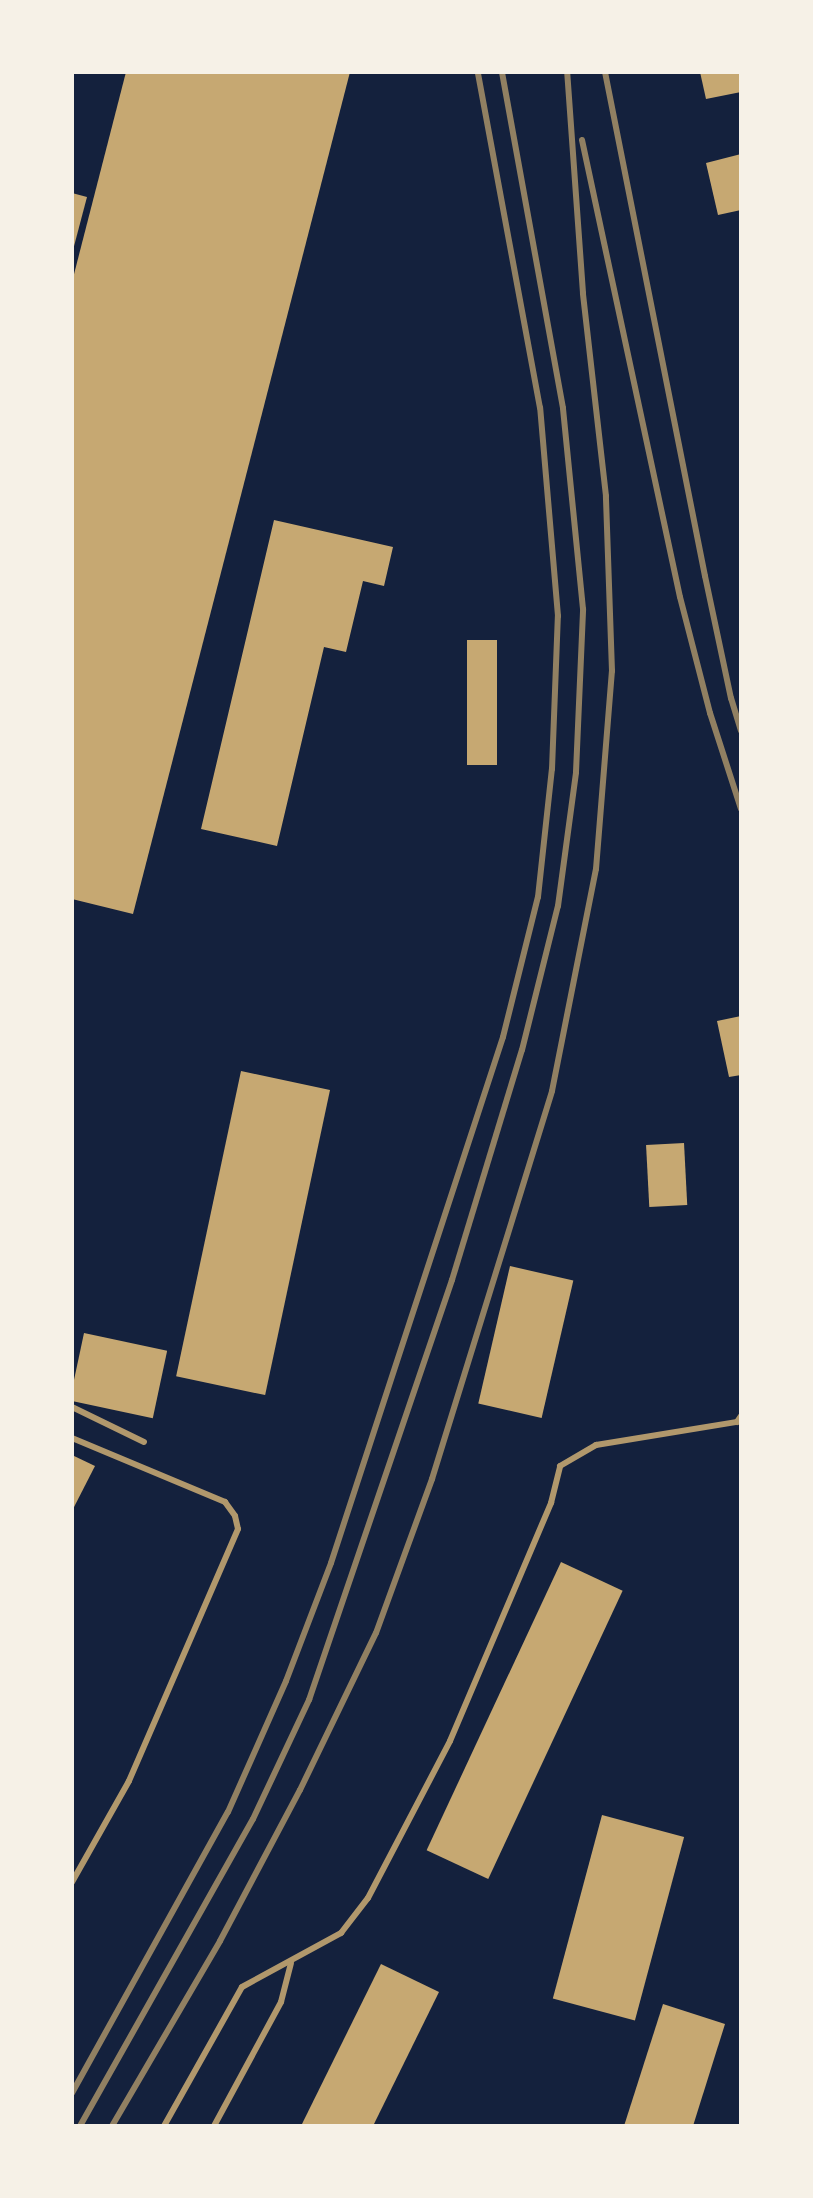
<!DOCTYPE html>
<html>
<head>
<meta charset="utf-8">
<style>
  body { margin:0 }
  #map { position:relative; width:813px; height:2198px; overflow:hidden; background:#14213d; font-family:Rubik,sans-serif }
  div>[style] { position:absolute }
  [style*='--x'] { left:calc(var(--x)*1px); top:calc(var(--y)*1px); width:calc(var(--w)*1px); rotate:calc(var(--a)*1deg) }
  .building>* { inset:0; background:#c6a872; transform-origin:0 0 }
  .service>* { height:6px; margin:-3px; padding:0 3px; transform-origin:3px; border-radius:3px; background:#b1986c }
  .rail>* { height:6px; margin:-3px; padding:0 3px; transform-origin:3px; border-radius:3px; background:#918062 }
  span { translate:-50% -50%; white-space:nowrap; text-align:center; line-height:1.15; -webkit-text-stroke:6px #f6f1e7; paint-order:stroke }
  .frame { position:absolute; inset:0; border:74px solid #f6f1e7; pointer-events:none }
</style>
</head>
<body>
<div id="map">
  <div class="building">
    <i style="clip-path:polygon(126px 72px,350px 72px,133px 914px,72px 899px,72px 282px)"></i>
    <i style="clip-path:polygon(700px 72px,741px 72px,741px 92px,706px 99px)"></i>
    <i style="clip-path:polygon(741px 154px,741px 210px,718px 215px,706px 163px)"></i>
    <i style="clip-path:polygon(72px 193px,87px 197px,73px 250px,72px 250px)"></i>
    <i style="clip-path:polygon(274px 520px,393px 547px,384px 586px,363px 581px,346px 652px,324px 647px,277px 846px,201px 829px)"></i>
    <i style="left:467px;top:640px;width:30px;height:125px"></i>
    <i style="clip-path:polygon(741px 1016px,741px 1075px,729px 1077px,717px 1021px)"></i>
    <i style="left:241px;top:1071px;width:91px;height:312px;rotate:12deg"></i>
    <i style="left:684px;top:1143px;width:62px;height:38px;rotate:87deg"></i>
    <i style="left:510px;top:1266px;width:65px;height:141px;rotate:13deg"></i>
    <i style="left:84px;top:1333px;width:85px;height:69px;rotate:12deg"></i>
    <i style="clip-path:polygon(72px 1455px,95px 1466px,72px 1511px)"></i>
    <i style="left:561px;top:1562px;width:68px;height:318px;rotate:25deg"></i>
    <i style="left:602px;top:1815px;width:85px;height:190px;rotate:15deg"></i>
    <i style="clip-path:polygon(381px 1964px,439px 1992px,373px 2126px,301px 2126px)"></i>
    <i style="clip-path:polygon(663px 2004px,725px 2024px,693px 2126px,624px 2126px)"></i>
  </div>
  <div class="service">
    <i style="--x:72;--y:1407;--w:80;--a:25.9"></i>
    <i style="--x:72;--y:1438;--w:166;--a:22.7"></i>
    <i style="--x:225;--y:1502;--w:17;--a:54"></i>
    <i style="--x:235;--y:1516;--w:13;--a:77"></i>
    <i style="--x:238;--y:1529;--w:275;--a:113.4"></i>
    <i style="--x:129;--y:1781;--w:116;--a:119.4"></i>
    <i style="--x:164;--y:2126;--w:159;--a:-60.7"></i>
    <i style="--x:242;--y:1987;--w:113;--a:-28.6"></i>
    <i style="--x:341;--y:1933;--w:44;--a:-52.4"></i>
    <i style="--x:368;--y:1898;--w:177;--a:-62.4"></i>
    <i style="--x:450;--y:1741;--w:259;--a:-67"></i>
    <i style="--x:551;--y:1503;--w:38;--a:-76"></i>
    <i style="--x:560;--y:1466;--w:42;--a:-30.3"></i>
    <i style="--x:596;--y:1445;--w:143;--a:-9.3"></i>
    <i style="--x:737;--y:1422;--w:7;--a:-56"></i>
    <i style="--x:214;--y:2126;--w:141;--a:-61.6"></i>
    <i style="--x:281;--y:2002;--w:40;--a:-75.6"></i>
  </div>
  <div class="rail">
    <i style="--x:605;--y:72;--w:514;--a:78.78"></i>
    <i style="--x:705;--y:576;--w:125;--a:78"></i>
    <i style="--x:731;--y:698;--w:34;--a:73"></i>
    <i style="--x:582;--y:140;--w:467;--a:77.9"></i>
    <i style="--x:680;--y:597;--w:120;--a:75.5"></i>
    <i style="--x:710;--y:713;--w:101;--a:72.1"></i>
    <i style="--x:72;--y:2093;--w:321;--a:-61"></i>
    <i style="--x:228;--y:1812;--w:143;--a:-66.1"></i>
    <i style="--x:286;--y:1681;--w:126;--a:-69.1"></i>
    <i style="--x:331;--y:1563;--w:553;--a:-71.89"></i>
    <i style="--x:503;--y:1037;--w:144;--a:-76"></i>
    <i style="--x:538;--y:897;--w:129;--a:-83.8"></i>
    <i style="--x:552;--y:769;--w:153;--a:-87.8"></i>
    <i style="--x:558;--y:616;--w:209;--a:-94.9"></i>
    <i style="--x:540;--y:408;--w:342;--a:-100.5"></i>
    <i style="--x:80;--y:2126;--w:352;--a:-60.6"></i>
    <i style="--x:253;--y:1819;--w:132;--a:-64.8"></i>
    <i style="--x:309;--y:1700;--w:444;--a:-71.2"></i>
    <i style="--x:452;--y:1280;--w:240;--a:-73.1"></i>
    <i style="--x:522;--y:1050;--w:148;--a:-76"></i>
    <i style="--x:558;--y:906;--w:135;--a:-82.3"></i>
    <i style="--x:576;--y:772;--w:163;--a:-87.5"></i>
    <i style="--x:583;--y:609;--w:202;--a:-95.7"></i>
    <i style="--x:563;--y:408;--w:341;--a:-100.3"></i>
    <i style="--x:112;--y:2126;--w:214;--a:-59.7"></i>
    <i style="--x:220;--y:1941;--w:171;--a:-62.1"></i>
    <i style="--x:300;--y:1790;--w:174;--a:-64.2"></i>
    <i style="--x:376;--y:1633;--w:164;--a:-70"></i>
    <i style="--x:432;--y:1479;--w:406;--a:-72.8"></i>
    <i style="--x:552;--y:1091;--w:226;--a:-78.8"></i>
    <i style="--x:596;--y:869;--w:199;--a:-85.4"></i>
    <i style="--x:612;--y:671;--w:175;--a:-92"></i>
    <i style="--x:606;--y:496;--w:204;--a:-96.5"></i>
    <i style="--x:583;--y:293;--w:222;--a:-94.1"></i>
  </div>
  <div class="frame"></div>
</div>
</body>
</html>
